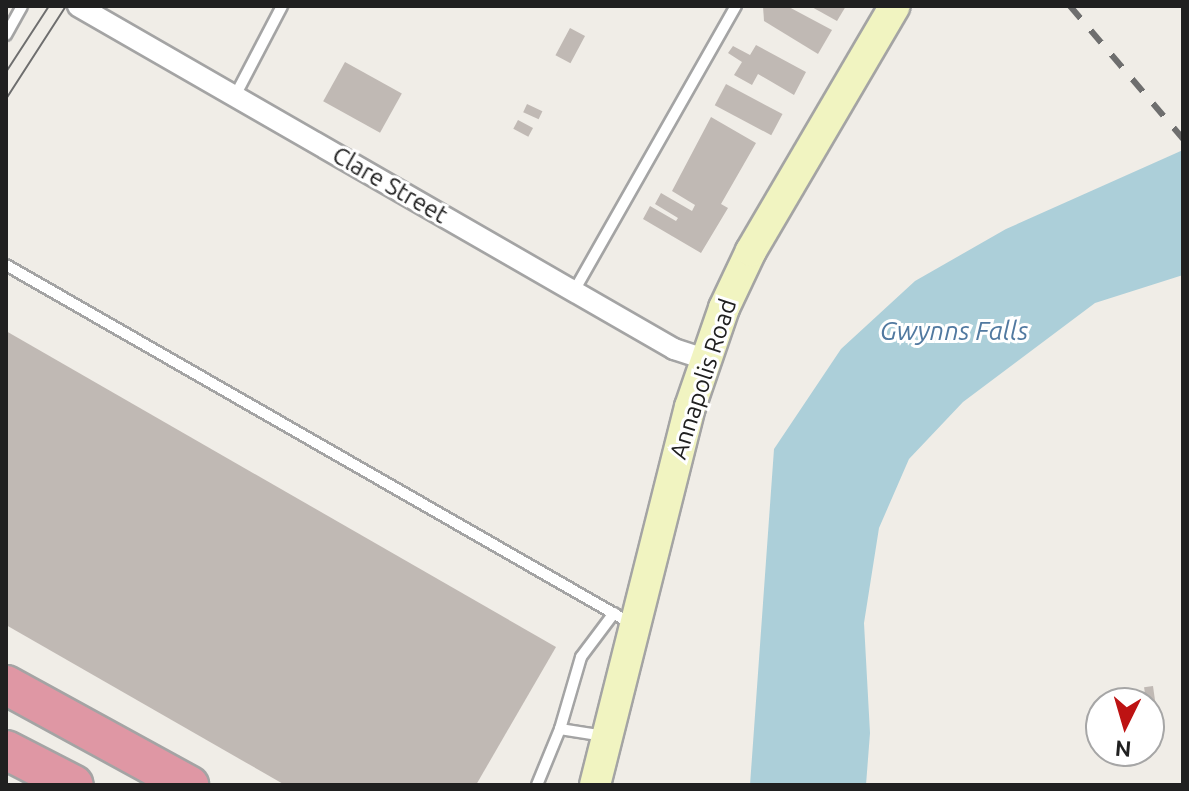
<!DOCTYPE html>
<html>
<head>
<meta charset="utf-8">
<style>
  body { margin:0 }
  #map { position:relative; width:1189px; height:791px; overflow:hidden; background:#f0ede7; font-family:Ubuntu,sans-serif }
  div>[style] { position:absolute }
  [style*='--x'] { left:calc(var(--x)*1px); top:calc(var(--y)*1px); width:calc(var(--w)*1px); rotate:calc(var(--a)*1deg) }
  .water>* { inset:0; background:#accfd9 }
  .building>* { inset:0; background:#c0b9b4; transform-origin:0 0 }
  .roads { filter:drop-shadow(2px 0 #a4a4a4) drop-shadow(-2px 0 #a4a4a4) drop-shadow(0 2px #a4a4a4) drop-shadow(0 -2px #a4a4a4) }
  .lane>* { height:10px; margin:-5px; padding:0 5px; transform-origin:5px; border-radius:5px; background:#fff }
  .street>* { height:20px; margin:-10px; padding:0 10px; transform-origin:10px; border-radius:10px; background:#fff }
  .secondary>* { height:30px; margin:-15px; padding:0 15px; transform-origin:15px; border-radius:15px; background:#f1f4c1 }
  .highway>* { height:38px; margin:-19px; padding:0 19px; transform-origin:19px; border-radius:19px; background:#df97a4 }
  .tram>* { height:2px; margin:-1px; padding:0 1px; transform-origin:1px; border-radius:1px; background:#6e6e6e }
  .rail>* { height:6px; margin-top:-3px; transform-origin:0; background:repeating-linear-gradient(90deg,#6e6e6e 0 16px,transparent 0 32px) }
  span { translate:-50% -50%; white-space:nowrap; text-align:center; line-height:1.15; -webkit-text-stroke:6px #fff; paint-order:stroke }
  .street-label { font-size:24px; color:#202020 }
  .water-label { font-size:26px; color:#5179a0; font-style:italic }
  .frame { position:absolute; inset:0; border:8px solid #202020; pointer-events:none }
  .north { position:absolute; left:1085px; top:687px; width:80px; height:80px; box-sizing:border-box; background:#fff; border:2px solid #a6a6a6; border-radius:50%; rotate:185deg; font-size:22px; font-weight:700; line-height:32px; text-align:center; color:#202020 }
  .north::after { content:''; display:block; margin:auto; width:28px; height:36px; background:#bd1313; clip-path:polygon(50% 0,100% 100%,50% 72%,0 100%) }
</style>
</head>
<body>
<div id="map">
  <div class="water">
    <i style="clip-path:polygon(1183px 150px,1183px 275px,1095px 303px,963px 402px,909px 459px,879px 528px,864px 623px,870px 733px,866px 785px,750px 785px,774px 449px,841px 349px,915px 281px,1006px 229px)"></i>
  </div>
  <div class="building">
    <i style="clip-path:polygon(763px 6px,787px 6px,832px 30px,818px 54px,764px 21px)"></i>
    <i style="clip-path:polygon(810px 6px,846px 6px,837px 21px)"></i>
    <i style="left:570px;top:28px;width:17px;height:31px;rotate:28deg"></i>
    <i style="clip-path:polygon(756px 45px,806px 72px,794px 95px,758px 74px,752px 85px,734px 75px,742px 62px,728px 53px,733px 46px,750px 55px)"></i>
    <i style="left:345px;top:62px;width:65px;height:45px;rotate:29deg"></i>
    <i style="left:726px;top:84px;width:64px;height:24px;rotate:28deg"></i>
    <i style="left:527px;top:104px;width:17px;height:9px;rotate:25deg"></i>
    <i style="clip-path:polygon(711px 117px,756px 143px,721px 204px,728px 208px,701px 253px,643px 219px,650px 206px,676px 221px,678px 218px,655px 204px,661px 193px,692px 211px,695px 205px,672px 191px)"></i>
    <i style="left:518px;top:120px;width:17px;height:10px;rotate:28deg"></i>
    <i style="clip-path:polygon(6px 331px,556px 647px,476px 785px,285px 785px,6px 625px)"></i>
    <i style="left:1153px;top:686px;width:28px;height:9px;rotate:82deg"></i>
  </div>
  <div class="roads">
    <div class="lane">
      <i style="--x:6;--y:35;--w:33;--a:-61"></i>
      <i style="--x:235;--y:96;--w:102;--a:-62.4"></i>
      <i style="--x:6;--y:265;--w:722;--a:29.83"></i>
      <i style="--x:574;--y:291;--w:328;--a:-60.4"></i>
      <i style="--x:560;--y:729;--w:75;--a:-73.7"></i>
      <i style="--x:581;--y:657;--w:55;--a:-53.1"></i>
      <i style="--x:537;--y:785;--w:61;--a:-67.7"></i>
      <i style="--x:560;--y:729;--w:45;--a:9"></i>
    </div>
    <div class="street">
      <i style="--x:78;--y:6;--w:688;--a:29.92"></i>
      <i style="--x:674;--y:349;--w:33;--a:18"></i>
    </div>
    <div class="secondary">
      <i style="--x:595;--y:785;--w:390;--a:-75.9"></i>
      <i style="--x:690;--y:407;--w:105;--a:-71"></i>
      <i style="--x:724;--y:308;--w:63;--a:-64.7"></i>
      <i style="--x:751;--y:251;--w:284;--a:-59.6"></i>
    </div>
    <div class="highway">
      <i style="--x:6;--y:685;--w:209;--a:28.7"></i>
      <i style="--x:6;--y:750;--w:76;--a:27.2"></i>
    </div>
  </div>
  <div class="tram">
    <i style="--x:6;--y:72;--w:79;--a:-56.9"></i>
    <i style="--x:6;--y:99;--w:111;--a:-57.2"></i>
  </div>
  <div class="rail">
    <i style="--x:1070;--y:6;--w:175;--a:49.6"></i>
  </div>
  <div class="street-label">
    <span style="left:390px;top:185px;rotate:30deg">Clare Street</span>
    <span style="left:703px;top:379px;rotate:-72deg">Annapolis Road</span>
  </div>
  <div class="water-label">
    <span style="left:954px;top:331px">Gwynns Falls</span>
  </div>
  <div class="frame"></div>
  <div class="north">N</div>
</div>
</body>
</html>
